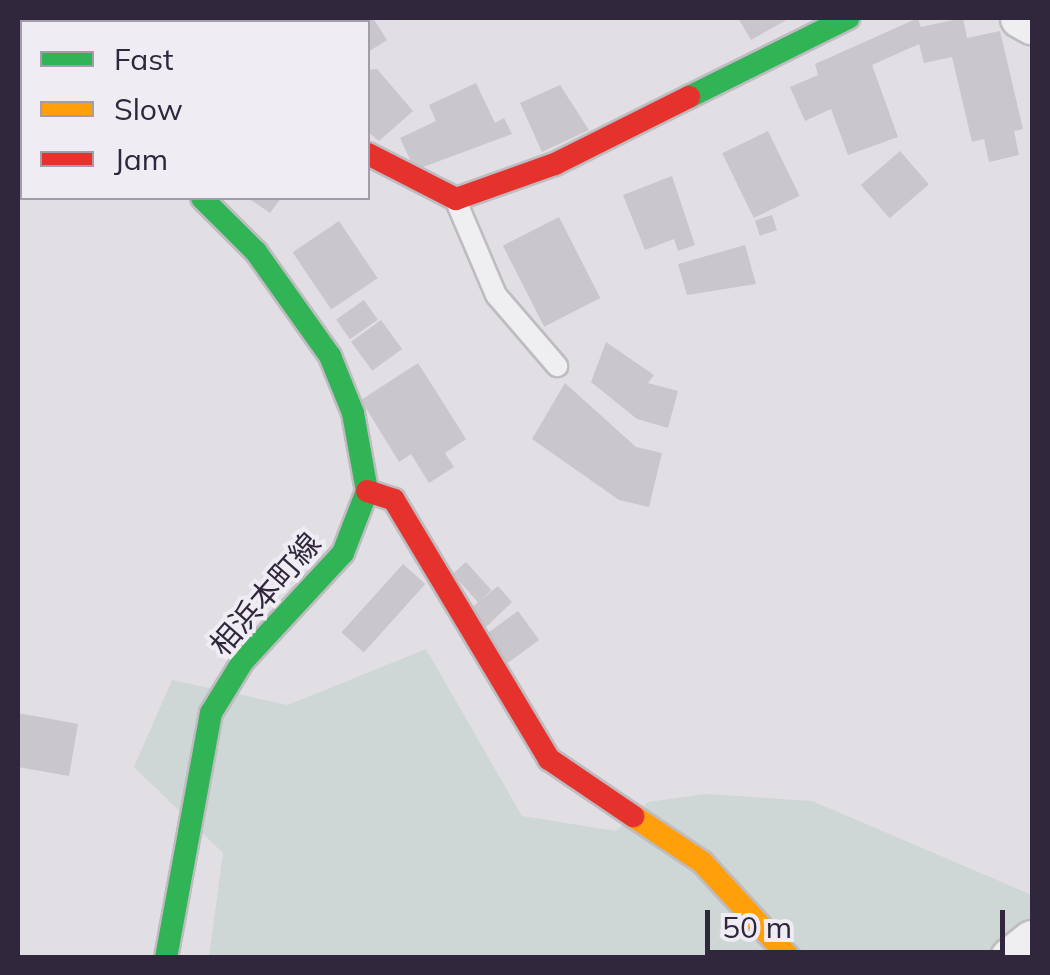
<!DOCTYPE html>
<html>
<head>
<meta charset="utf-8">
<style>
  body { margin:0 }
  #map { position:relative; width:1050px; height:975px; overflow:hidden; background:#e1dfe4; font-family:Mulish,"Noto Sans JP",sans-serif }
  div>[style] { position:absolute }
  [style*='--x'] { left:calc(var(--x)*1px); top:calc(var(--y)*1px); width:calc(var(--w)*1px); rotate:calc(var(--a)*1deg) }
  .green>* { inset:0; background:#ced7d5 }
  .building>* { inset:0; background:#c9c6cc; transform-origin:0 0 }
  .roads { filter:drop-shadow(2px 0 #bebcc1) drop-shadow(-2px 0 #bebcc1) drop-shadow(0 2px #bebcc1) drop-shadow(0 -2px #bebcc1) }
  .lane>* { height:20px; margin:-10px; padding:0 10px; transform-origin:10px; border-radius:10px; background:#efeef1 }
  .street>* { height:40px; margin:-20px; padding:0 20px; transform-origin:20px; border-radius:20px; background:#efeef1 }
  .fast>* { height:22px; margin:-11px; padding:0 11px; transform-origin:11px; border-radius:11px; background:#30b455 }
  .slow>* { height:22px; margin:-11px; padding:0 11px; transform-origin:11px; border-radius:11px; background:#ff9f0a }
  .jam>* { height:22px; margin:-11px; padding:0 11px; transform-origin:11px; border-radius:11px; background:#e5322d }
  span { translate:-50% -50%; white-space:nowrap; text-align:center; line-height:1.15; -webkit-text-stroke:8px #efecf4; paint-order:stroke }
  .street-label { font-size:30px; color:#31273c }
  .frame { position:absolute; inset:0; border:20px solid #31273c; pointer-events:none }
  .legend { position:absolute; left:20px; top:20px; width:350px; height:180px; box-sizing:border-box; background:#efecf4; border:2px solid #a39daa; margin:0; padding:12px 18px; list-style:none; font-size:30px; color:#31273c }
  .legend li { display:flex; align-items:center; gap:20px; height:50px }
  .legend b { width:50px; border:2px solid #a39daa }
  .scale { position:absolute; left:705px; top:910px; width:300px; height:45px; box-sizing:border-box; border:5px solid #31273c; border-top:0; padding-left:12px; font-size:30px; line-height:35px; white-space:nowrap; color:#31273c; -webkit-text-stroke:8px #efecf4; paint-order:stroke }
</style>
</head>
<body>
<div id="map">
  <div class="green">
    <i style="clip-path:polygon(426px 649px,522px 816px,616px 831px,648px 802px,705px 794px,812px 801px,1032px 895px,1032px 957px,209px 957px,223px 853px,134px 767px,172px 680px,288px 705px)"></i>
  </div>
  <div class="building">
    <i style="clip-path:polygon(373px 18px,387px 40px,368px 52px,368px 21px)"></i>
    <i style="clip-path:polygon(738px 18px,790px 18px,751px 40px)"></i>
    <i style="clip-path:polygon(918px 18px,921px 27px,963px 18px,967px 38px,1000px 31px,1023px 129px,1014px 131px,1019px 155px,989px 162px,984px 139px,972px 142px,952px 57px,924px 63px,919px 44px,872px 65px,898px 137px,848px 155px,831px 109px,805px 121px,790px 87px,818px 75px,815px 64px)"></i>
    <i style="clip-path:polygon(377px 69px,413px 111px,379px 141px,368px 132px,368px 70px)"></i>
    <i style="clip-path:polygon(476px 83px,495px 123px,504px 118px,512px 134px,415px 170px,400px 138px,436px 121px,429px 105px)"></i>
    <i style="clip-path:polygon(560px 85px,589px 130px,542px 152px,520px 103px)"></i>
    <i style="left:768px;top:131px;width:72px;height:51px;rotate:64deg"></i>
    <i style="left:900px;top:151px;width:44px;height:52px;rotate:49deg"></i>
    <i style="clip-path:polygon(672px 176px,695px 245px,678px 251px,674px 239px,645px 250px,623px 195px)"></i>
    <i style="clip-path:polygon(248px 198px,281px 198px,270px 213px)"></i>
    <i style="left:772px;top:215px;width:16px;height:18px;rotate:72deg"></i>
    <i style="left:559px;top:217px;width:91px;height:63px;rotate:63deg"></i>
    <i style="left:339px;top:221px;width:69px;height:56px;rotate:56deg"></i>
    <i style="clip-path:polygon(745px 245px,756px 284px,687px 295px,678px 264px)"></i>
    <i style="left:364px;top:300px;width:24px;height:34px;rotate:55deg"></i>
    <i style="left:381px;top:320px;width:36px;height:37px;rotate:54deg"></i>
    <i style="clip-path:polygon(606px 342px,654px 375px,648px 383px,678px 391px,668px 428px,637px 419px,591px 382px)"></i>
    <i style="clip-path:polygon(418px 363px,466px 439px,445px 453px,454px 467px,429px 483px,411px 454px,399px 462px,361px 400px)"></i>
    <i style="clip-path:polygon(565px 383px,636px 447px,662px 453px,649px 507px,619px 500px,532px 439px)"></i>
    <i style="left:466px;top:562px;width:38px;height:18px;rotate:48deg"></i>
    <i style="left:403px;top:564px;width:30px;height:92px;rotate:42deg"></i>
    <i style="clip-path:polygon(498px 586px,512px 602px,486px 627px,471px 608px)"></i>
    <i style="left:518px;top:611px;width:36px;height:39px;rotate:54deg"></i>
    <i style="clip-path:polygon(18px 713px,78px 724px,69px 776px,18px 767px)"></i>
  </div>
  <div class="roads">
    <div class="lane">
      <i style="--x:456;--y:201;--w:102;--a:66.9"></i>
      <i style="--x:496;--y:295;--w:94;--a:49.3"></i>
    </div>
    <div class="street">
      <i style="--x:123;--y:18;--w:22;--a:10"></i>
      <i style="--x:1021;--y:18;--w:13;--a:29"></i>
      <i style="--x:1011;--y:958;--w:27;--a:-39"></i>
    </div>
    <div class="fast">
      <i style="--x:689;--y:97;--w:178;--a:-26.4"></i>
      <i style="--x:166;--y:958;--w:249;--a:-79.6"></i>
      <i style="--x:211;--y:713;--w:61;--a:-58.4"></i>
      <i style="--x:243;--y:661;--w:147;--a:-47.2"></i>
      <i style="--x:343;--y:553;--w:66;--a:-68.8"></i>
      <i style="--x:367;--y:491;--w:79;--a:-100.2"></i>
      <i style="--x:353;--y:413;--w:61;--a:-112"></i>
      <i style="--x:330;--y:356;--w:128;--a:-125.4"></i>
      <i style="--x:256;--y:252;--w:76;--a:-135"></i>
    </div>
    <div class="slow">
      <i style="--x:633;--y:816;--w:83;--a:33.7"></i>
      <i style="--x:702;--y:862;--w:130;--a:47.5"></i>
    </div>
    <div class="jam">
      <i style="--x:18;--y:68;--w:6;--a:45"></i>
      <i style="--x:368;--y:154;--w:99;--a:27.1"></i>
      <i style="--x:456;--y:199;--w:105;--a:-19.5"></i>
      <i style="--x:555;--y:164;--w:150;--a:-26.6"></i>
      <i style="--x:367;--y:491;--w:28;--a:18"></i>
      <i style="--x:394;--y:500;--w:302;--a:59.1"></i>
      <i style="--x:549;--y:759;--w:102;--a:34.2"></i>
    </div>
  </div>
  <div class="street-label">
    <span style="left:265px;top:594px;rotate:-49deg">相浜本町線</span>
  </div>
  <div class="frame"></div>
  <ul class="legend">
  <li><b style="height:12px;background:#30b455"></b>Fast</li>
  <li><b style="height:12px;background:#ff9f0a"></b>Slow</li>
  <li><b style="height:12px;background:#e5322d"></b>Jam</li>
  </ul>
  <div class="scale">50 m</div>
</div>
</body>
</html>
